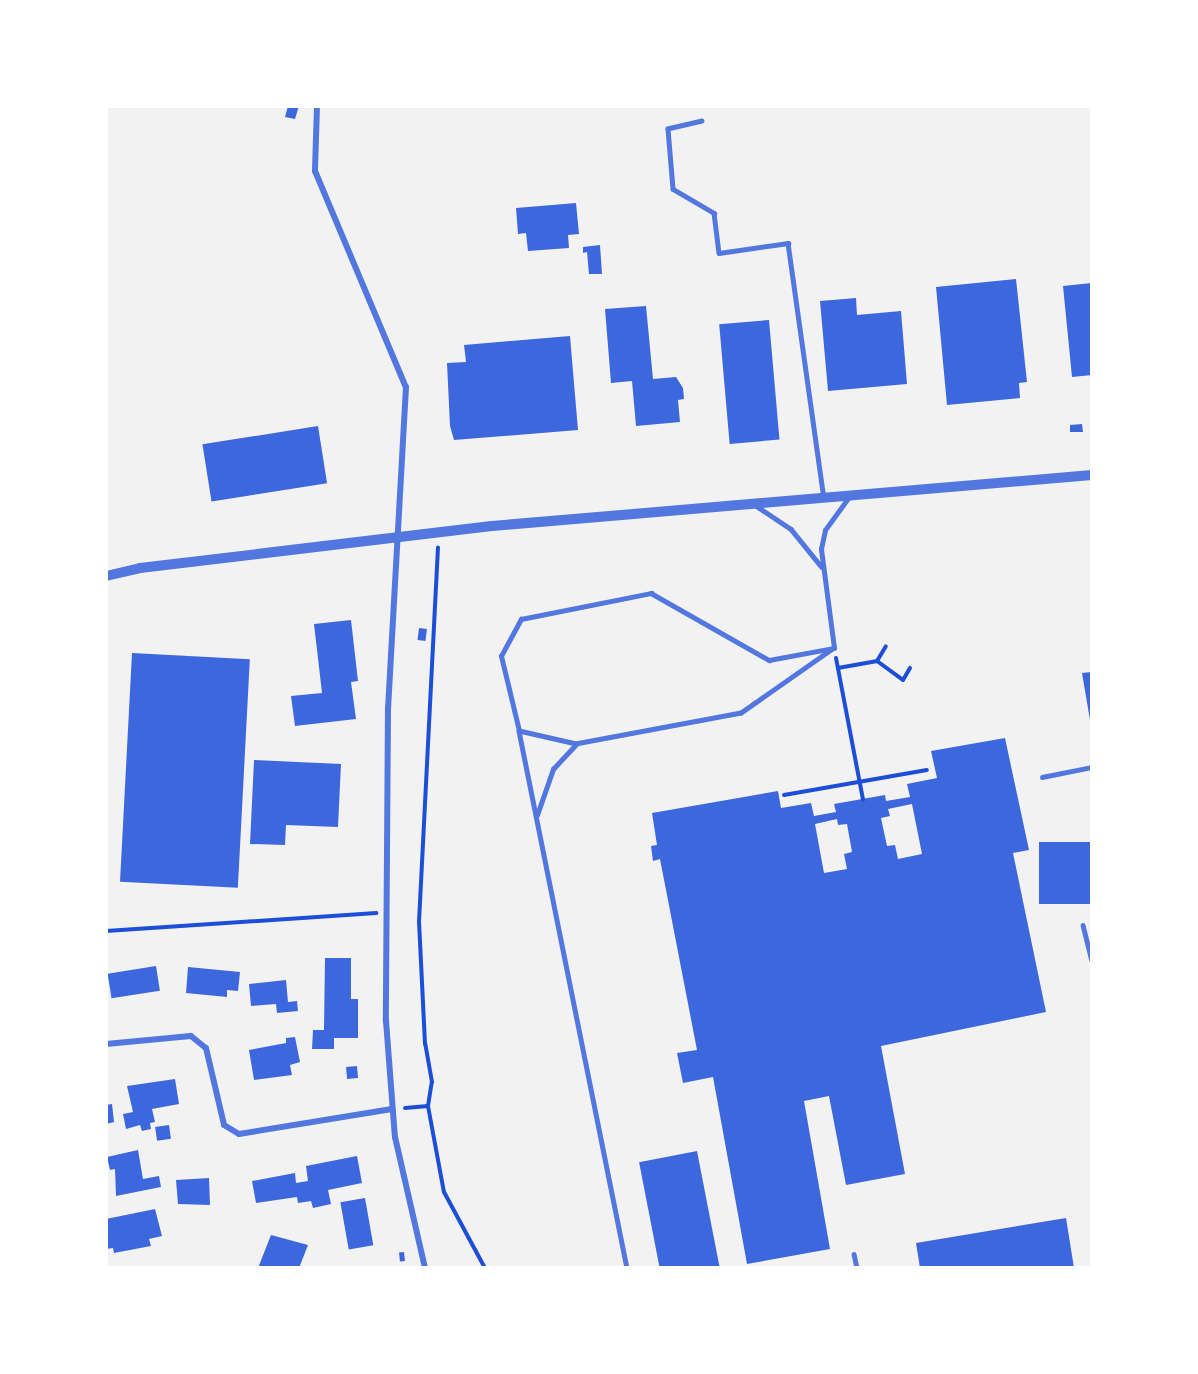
<!DOCTYPE html>
<html>
<head>
<meta charset="utf-8">
<style>
  body { margin:0 }
  #map { position:relative; width:1198px; height:1374px; overflow:hidden; background:#f2f2f2; font-family:"Source Sans 3",sans-serif }
  div>[style] { position:absolute }
  [style*='--x'] { left:calc(var(--x)*1px); top:calc(var(--y)*1px); width:calc(var(--w)*1px); rotate:calc(var(--a)*1deg) }
  .building>* { inset:0; background:#3d67dc; transform-origin:0 0 }
  .path>* { height:4px; margin:-2px; padding:0 2px; transform-origin:2px; border-radius:2px; background:#1d4ed8 }
  .service>* { height:4.5px; margin:-2.25px; padding:0 2.25px; transform-origin:2.25px; border-radius:2.25px; background:#5277de }
  .minor>* { height:6px; margin:-3px; padding:0 3px; transform-origin:3px; border-radius:3px; background:#5277de }
  .tertiary>* { height:10px; margin:-5px; padding:0 5px; transform-origin:5px; border-radius:5px; background:#5277de }
  span { translate:-50% -50%; white-space:nowrap; text-align:center; line-height:1.15; -webkit-text-stroke:4.5px #fff; paint-order:stroke }
  .frame { position:absolute; inset:0; border:108px solid #fff; pointer-events:none }
</style>
</head>
<body>
<div id="map">
  <div class="building">
    <i style="clip-path:polygon(288px 106px,299px 106px,295px 119px,285px 117px)"></i>
    <i style="clip-path:polygon(576px 203px,579px 234px,568px 235px,569px 248px,528px 251px,526px 233px,518px 234px,516px 208px)"></i>
    <i style="clip-path:polygon(600px 245px,602px 274px,589px 274px,587px 252px,583px 253px,583px 247px)"></i>
    <i style="clip-path:polygon(1016px 279px,1027px 382px,1019px 383px,1020px 398px,947px 405px,936px 287px)"></i>
    <i style="clip-path:polygon(1092px 283px,1092px 375px,1072px 377px,1063px 286px)"></i>
    <i style="clip-path:polygon(856px 298px,857px 315px,901px 311px,907px 384px,828px 391px,820px 301px)"></i>
    <i style="clip-path:polygon(646px 306px,653px 379px,676px 377px,683px 388px,684px 399px,678px 400px,680px 422px,636px 426px,632px 381px,611px 383px,605px 309px)"></i>
    <i style="left:769px;top:320px;width:120px;height:50px;rotate:85deg"></i>
    <i style="clip-path:polygon(570px 336px,578px 430px,454px 440px,450px 426px,447px 363px,466px 362px,464px 345px)"></i>
    <i style="clip-path:polygon(1082px 424px,1083px 432px,1070px 432px,1070px 425px)"></i>
    <i style="left:318px;top:426px;width:58px;height:117px;rotate:81deg"></i>
    <i style="clip-path:polygon(351px 620px,358px 681px,351px 682px,356px 719px,295px 726px,291px 696px,322px 693px,314px 624px)"></i>
    <i style="left:419px;top:628px;width:8px;height:12px;rotate:7deg"></i>
    <i style="left:132px;top:653px;width:118px;height:229px;rotate:3deg"></i>
    <i style="clip-path:polygon(1092px 672px,1092px 719px,1090px 720px,1082px 673px)"></i>
    <i style="clip-path:polygon(evenodd,1005px 738px,1029px 850px,1013px 853px,1046px 1012px,881px 1046px,905px 1174px,846px 1185px,829px 1096px,804px 1101px,830px 1249px,747px 1264px,713px 1077px,683px 1083px,677px 1053px,697px 1050px,660px 859px,653px 861px,651px 846px,657px 845px,652px 813px,778px 791px,781px 808px,811px 803px,814px 816px,836px 812px,834px 804px,885px 795px,886px 801px,910px 797px,907px 784px,937px 778px,931px 751px,1005px 738px,912px 804px,922px 854px,898px 859px,895px 845px,887px 846px,881px 818px,890px 816px,888px 809px,912px 804px,1005px 738px,837px 819px,838px 825px,847px 824px,852px 852px,844px 854px,847px 869px,824px 873px,815px 824px,837px 819px)"></i>
    <i style="clip-path:polygon(254px 760px,341px 764px,338px 827px,286px 825px,285px 845px,250px 844px)"></i>
    <i style="left:1092px;top:842px;width:62px;height:53px;rotate:90deg"></i>
    <i style="clip-path:polygon(325px 958px,351px 958px,351px 999px,358px 999px,358px 1038px,334px 1038px,334px 1049px,312px 1049px,313px 1030px,324px 1030px)"></i>
    <i style="left:156px;top:966px;width:25px;height:49px;rotate:81deg"></i>
    <i style="clip-path:polygon(188px 967px,240px 972px,238px 991px,227px 990px,227px 997px,186px 993px)"></i>
    <i style="clip-path:polygon(286px 980px,288px 1002px,297px 1001px,298px 1011px,277px 1013px,276px 1004px,251px 1006px,249px 984px)"></i>
    <i style="clip-path:polygon(295px 1037px,300px 1062px,290px 1065px,292px 1075px,254px 1080px,249px 1050px,286px 1043px,286px 1038px)"></i>
    <i style="left:357px;top:1066px;width:12px;height:11px;rotate:85deg"></i>
    <i style="clip-path:polygon(175px 1079px,179px 1104px,152px 1109px,155px 1122px,150px 1123px,151px 1129px,142px 1131px,140px 1125px,126px 1129px,123px 1114px,133px 1112px,127px 1086px)"></i>
    <i style="clip-path:polygon(112px 1104px,114px 1122px,106px 1124px,106px 1105px)"></i>
    <i style="left:169px;top:1125px;width:14px;height:14px;rotate:82deg"></i>
    <i style="clip-path:polygon(138px 1150px,143px 1179px,159px 1176px,161px 1187px,116px 1196px,115px 1169px,110px 1170px,107px 1157px)"></i>
    <i style="left:697px;top:1151px;width:119px;height:59px;rotate:79deg"></i>
    <i style="clip-path:polygon(357px 1156px,362px 1183px,328px 1190px,331px 1204px,313px 1208px,311px 1201px,298px 1203px,297px 1197px,256px 1203px,252px 1181px,295px 1173px,296px 1183px,308px 1181px,306px 1166px)"></i>
    <i style="clip-path:polygon(209px 1178px,210px 1205px,178px 1204px,176px 1180px)"></i>
    <i style="left:365px;top:1198px;width:48px;height:25px;rotate:80deg"></i>
    <i style="clip-path:polygon(155px 1209px,162px 1236px,149px 1239px,151px 1246px,114px 1253px,113px 1248px,106px 1249px,106px 1219px)"></i>
    <i style="clip-path:polygon(1066px 1218px,1074px 1268px,920px 1268px,916px 1243px)"></i>
    <i style="clip-path:polygon(271px 1235px,308px 1245px,299px 1268px,258px 1268px)"></i>
    <i style="left:404px;top:1252px;width:9px;height:5px;rotate:84deg"></i>
  </div>
  <div class="path">
    <i style="--x:836;--y:658;--w:144;--a:79.2"></i>
    <i style="--x:877;--y:661;--w:32;--a:36"></i>
    <i style="--x:903;--y:680;--w:14;--a:-60"></i>
    <i style="--x:838;--y:668;--w:40;--a:-10"></i>
    <i style="--x:877;--y:661;--w:17;--a:-59"></i>
    <i style="--x:784;--y:795;--w:145;--a:-9.9"></i>
    <i style="--x:106;--y:931;--w:271;--a:-3.8"></i>
    <i style="--x:428;--y:1106;--w:87;--a:79.5"></i>
    <i style="--x:444;--y:1192;--w:86;--a:61.7"></i>
    <i style="--x:405;--y:1108;--w:23;--a:-5"></i>
    <i style="--x:428;--y:1106;--w:24;--a:-81"></i>
    <i style="--x:432;--y:1082;--w:39;--a:-100"></i>
    <i style="--x:425;--y:1044;--w:122;--a:-92.8"></i>
    <i style="--x:419;--y:922;--w:375;--a:-87.1"></i>
  </div>
  <div class="service">
    <i style="--x:702;--y:121;--w:35;--a:167"></i>
    <i style="--x:668;--y:129;--w:60;--a:85.2"></i>
    <i style="--x:673;--y:189;--w:48;--a:30.3"></i>
    <i style="--x:714;--y:213;--w:40;--a:82.9"></i>
    <i style="--x:719;--y:253;--w:70;--a:-8.2"></i>
    <i style="--x:788;--y:243;--w:258;--a:82"></i>
    <i style="--x:755;--y:505;--w:43;--a:33.7"></i>
    <i style="--x:791;--y:529;--w:48;--a:51"></i>
    <i style="--x:834;--y:648;--w:113;--a:145"></i>
    <i style="--x:741;--y:713;--w:168;--a:169.4"></i>
    <i style="--x:576;--y:744;--w:58;--a:-167.2"></i>
    <i style="--x:519;--y:731;--w:77;--a:-103.5"></i>
    <i style="--x:501;--y:656;--w:42;--a:-61.6"></i>
    <i style="--x:521;--y:619;--w:133;--a:-11.3"></i>
    <i style="--x:651;--y:593;--w:136;--a:29.6"></i>
    <i style="--x:769;--y:660;--w:66;--a:-10.5"></i>
    <i style="--x:834;--y:648;--w:100;--a:-97.5"></i>
    <i style="--x:821;--y:549;--w:19;--a:-78"></i>
    <i style="--x:825;--y:530;--w:41;--a:-54"></i>
    <i style="--x:519;--y:731;--w:548;--a:78.63"></i>
    <i style="--x:1042;--y:777;--w:51;--a:-11.3"></i>
    <i style="--x:537;--y:815;--w:49;--a:-70.8"></i>
    <i style="--x:553;--y:769;--w:34;--a:-47"></i>
    <i style="--x:1083;--y:925;--w:36;--a:76"></i>
    <i style="--x:854;--y:1254;--w:14;--a:78"></i>
  </div>
  <div class="minor">
    <i style="--x:317;--y:106;--w:65;--a:91.8"></i>
    <i style="--x:315;--y:171;--w:234;--a:67.2"></i>
    <i style="--x:406;--y:387;--w:322;--a:93.2"></i>
    <i style="--x:388;--y:708;--w:313;--a:90.4"></i>
    <i style="--x:386;--y:1021;--w:116;--a:85.6"></i>
    <i style="--x:395;--y:1137;--w:134;--a:77.1"></i>
    <i style="--x:106;--y:1044;--w:85;--a:-5.4"></i>
    <i style="--x:191;--y:1036;--w:19;--a:39"></i>
    <i style="--x:206;--y:1048;--w:79;--a:76.8"></i>
    <i style="--x:224;--y:1125;--w:17;--a:31"></i>
    <i style="--x:239;--y:1134;--w:155;--a:-9.3"></i>
  </div>
  <div class="tertiary">
    <i style="--x:106;--y:576;--w:35;--a:-13"></i>
    <i style="--x:140;--y:568;--w:354;--a:-6.8"></i>
    <i style="--x:492;--y:526;--w:602;--a:-4.86"></i>
  </div>
  <div class="frame"></div>
</div>
</body>
</html>
